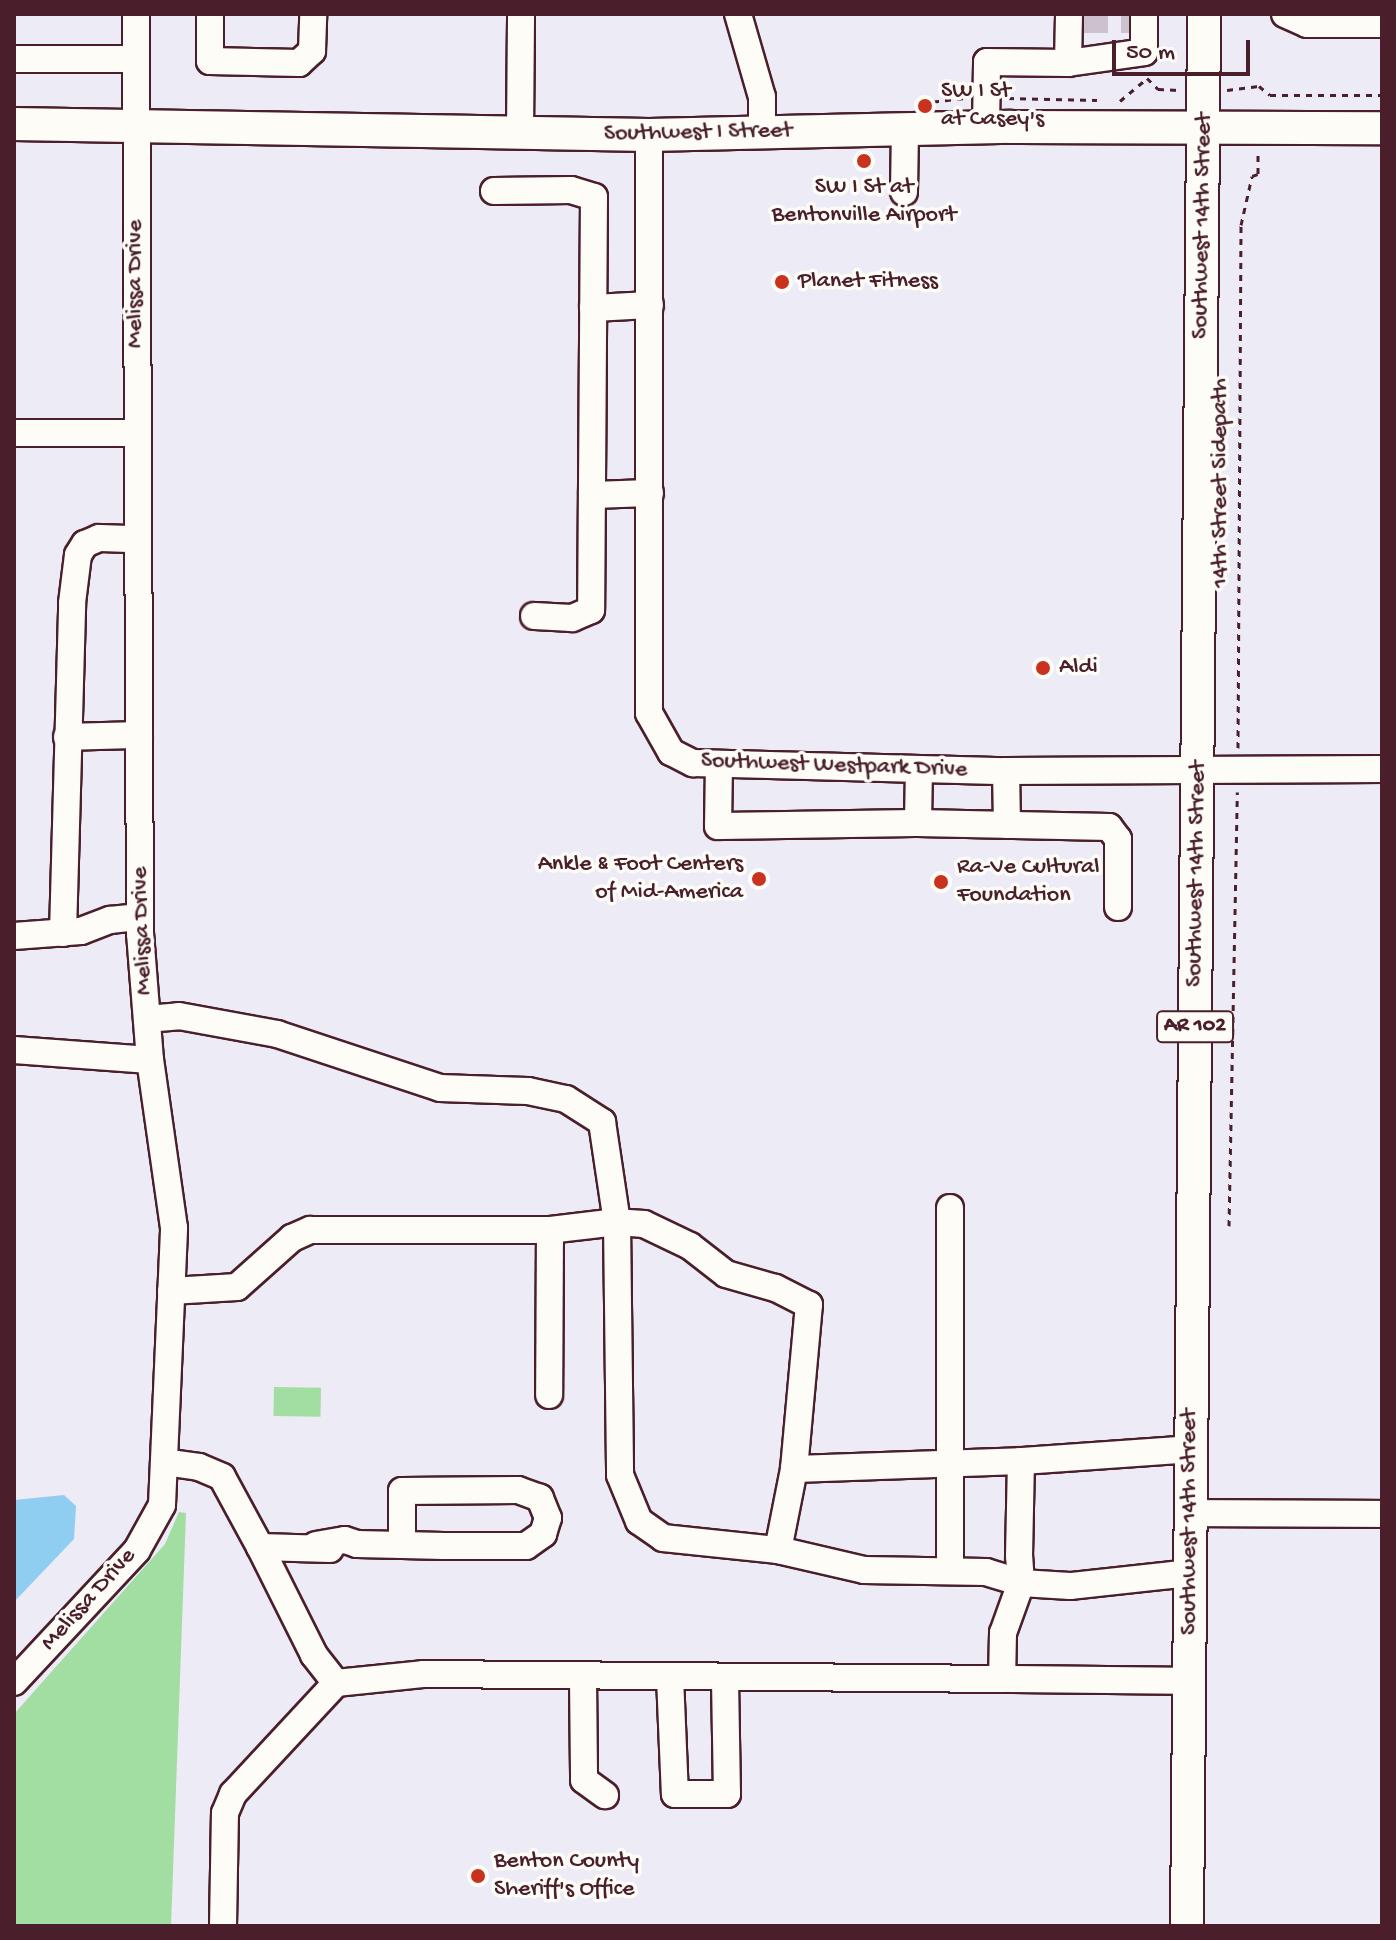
<!DOCTYPE html>
<html>
<head>
<meta charset="utf-8">
<style>
  body { margin:0 }
  #map { position:relative; width:1396px; height:1940px; overflow:hidden; background:#edebf6; font-family:"Gochi Hand",sans-serif }
  div>[style] { position:absolute }
  [style*='--x'] { left:calc(var(--x)*1px); top:calc(var(--y)*1px); width:calc(var(--w)*1px); rotate:calc(var(--a)*1deg) }
  .green>* { inset:0; background:#a2dda2; transform-origin:0 0 }
  .water>* { inset:0; background:#90cef1 }
  .minor-tunnel>* { height:26px; margin-top:-13px; transform-origin:0; background:repeating-linear-gradient(90deg,#ccc2cd 0 26px,transparent 0 39px) }
  .path>* { height:3px; margin-top:-1.5px; transform-origin:0; background:repeating-linear-gradient(90deg,#4a1f2b 0 6px,transparent 0 12px) }
  .roads { filter:drop-shadow(2px 0 #4a1f2b) drop-shadow(-2px 0 #4a1f2b) drop-shadow(0 2px #4a1f2b) drop-shadow(0 -2px #4a1f2b) }
  .minor>* { height:26px; margin:-13px; padding:0 13px; transform-origin:13px; border-radius:13px; background:#fdfcf7 }
  .major>* { height:32px; margin:-16px; padding:0 16px; transform-origin:16px; border-radius:16px; background:#fdfcf7 }
  .dots>* { width:22px; height:22px; translate:-50% -50%; box-sizing:border-box; border:4px solid #fdfcf7; border-radius:50% }
  span { translate:-50% -50%; white-space:nowrap; text-align:center; line-height:1.15; -webkit-text-stroke:7px #fdfcf7; paint-order:stroke }
  .shield-label span { padding:2px 6px; background:#fdfcf7; border:2px solid; border-radius:6px; -webkit-text-stroke-width:0 }
  .shield-label { font-size:22px; color:#4a1f2b; font-weight:700 }
  .poi-label { font-size:24px; color:#4a1f2b }
  .left { translate:0 -50%; text-align:left }
  .right { translate:-100% -50%; text-align:right }
  .street-label { font-size:24px; color:#4a1f2b }
  .frame { position:absolute; inset:0; border:16px solid #4a1f2b; pointer-events:none }
  .scale { position:absolute; left:1112px; top:40px; width:138px; height:36px; box-sizing:border-box; border:4px solid #4a1f2b; border-top:0; padding-left:10px; font-size:24px; line-height:28px; white-space:nowrap; color:#4a1f2b; -webkit-text-stroke:6px #fdfcf7; paint-order:stroke }
</style>
</head>
<body>
<div id="map">
  <div class="green">
    <i style="left:274px;top:1387px;width:47px;height:29px;rotate:1deg"></i>
    <i style="clip-path:polygon(179px 1512px,186px 1513px,171px 1926px,14px 1926px,14px 1714px,165px 1544px)"></i>
  </div>
  <div class="water">
    <i style="clip-path:polygon(64px 1495px,76px 1506px,74px 1539px,14px 1602px,14px 1500px)"></i>
  </div>
  <div class="minor-tunnel">
    <i style="--x:1082;--y:20;--w:54;--a:0"></i>
  </div>
  <div class="path">
    <i style="--x:1227;--y:90;--w:32;--a:-7"></i>
    <i style="--x:1259;--y:86;--w:14;--a:39"></i>
    <i style="--x:1270;--y:95;--w:112;--a:0"></i>
    <i style="--x:1008;--y:98;--w:89;--a:1.3"></i>
    <i style="--x:1120;--y:101;--w:35;--a:-40"></i>
    <i style="--x:1147;--y:78;--w:16;--a:45"></i>
    <i style="--x:1158;--y:89;--w:21;--a:3"></i>
    <i style="--x:921;--y:103;--w:44;--a:-6.5"></i>
    <i style="--x:1238;--y:748;--w:523;--a:-89.67"></i>
    <i style="--x:1241;--y:225;--w:50;--a:-77.3"></i>
    <i style="--x:1252;--y:176;--w:6;--a:-18"></i>
    <i style="--x:1258;--y:174;--w:20;--a:-90"></i>
    <i style="--x:1229;--y:1226;--w:434;--a:-88.9"></i>
  </div>
  <div class="roads">
    <div class="minor">
      <i style="--x:210;--y:14;--w:47;--a:90"></i>
      <i style="--x:210;--y:61;--w:89;--a:1.3"></i>
      <i style="--x:299;--y:63;--w:18;--a:-43"></i>
      <i style="--x:312;--y:51;--w:37;--a:-88"></i>
      <i style="--x:738;--y:14;--w:86;--a:73.9"></i>
      <i style="--x:762;--y:97;--w:36;--a:90"></i>
      <i style="--x:1285;--y:14;--w:24;--a:24"></i>
      <i style="--x:1307;--y:24;--w:75;--a:0"></i>
      <i style="--x:14;--y:59;--w:121;--a:0"></i>
      <i style="--x:1068;--y:63;--w:49;--a:-88.8"></i>
      <i style="--x:986;--y:128;--w:66;--a:-89.1"></i>
      <i style="--x:987;--y:62;--w:81;--a:0.7"></i>
      <i style="--x:1068;--y:63;--w:77;--a:-8.2"></i>
      <i style="--x:1144;--y:52;--w:38;--a:-90"></i>
      <i style="--x:520;--y:133;--w:119;--a:-89.5"></i>
      <i style="--x:649;--y:135;--w:578;--a:90"></i>
      <i style="--x:649;--y:713;--w:45;--a:60.6"></i>
      <i style="--x:671;--y:752;--w:25;--a:27"></i>
      <i style="--x:693;--y:763;--w:313;--a:1.5"></i>
      <i style="--x:1006;--y:771;--w:376;--a:-0.3"></i>
      <i style="--x:494;--y:191;--w:77;--a:-0.7"></i>
      <i style="--x:571;--y:190;--w:24;--a:17"></i>
      <i style="--x:594;--y:197;--w:413;--a:90.4"></i>
      <i style="--x:591;--y:610;--w:21;--a:157"></i>
      <i style="--x:572;--y:618;--w:38;--a:-177"></i>
      <i style="--x:904;--y:192;--w:63;--a:-89.1"></i>
      <i style="--x:593;--y:308;--w:57;--a:-3"></i>
      <i style="--x:14;--y:433;--w:123;--a:0"></i>
      <i style="--x:592;--y:495;--w:58;--a:-2"></i>
      <i style="--x:67;--y:737;--w:72;--a:-1.6"></i>
      <i style="--x:719;--y:764;--w:62;--a:90.9"></i>
      <i style="--x:718;--y:826;--w:200;--a:-0.9"></i>
      <i style="--x:919;--y:769;--w:54;--a:91.1"></i>
      <i style="--x:918;--y:823;--w:191;--a:1.2"></i>
      <i style="--x:1109;--y:827;--w:15;--a:53"></i>
      <i style="--x:1118;--y:839;--w:68;--a:90"></i>
      <i style="--x:1006;--y:771;--w:54;--a:88.9"></i>
      <i style="--x:63;--y:933;--w:330;--a:-88.4"></i>
      <i style="--x:72;--y:603;--w:48;--a:-82.9"></i>
      <i style="--x:78;--y:555;--w:13;--a:-58"></i>
      <i style="--x:85;--y:544;--w:15;--a:-23"></i>
      <i style="--x:99;--y:538;--w:38;--a:2"></i>
      <i style="--x:14;--y:936;--w:67;--a:-4.3"></i>
      <i style="--x:81;--y:931;--w:31;--a:-21"></i>
      <i style="--x:110;--y:920;--w:30;--a:-6"></i>
      <i style="--x:147;--y:1019;--w:32;--a:-5"></i>
      <i style="--x:179;--y:1016;--w:100;--a:10.4"></i>
      <i style="--x:277;--y:1034;--w:172;--a:18.3"></i>
      <i style="--x:440;--y:1088;--w:88;--a:2"></i>
      <i style="--x:528;--y:1091;--w:39;--a:12"></i>
      <i style="--x:566;--y:1099;--w:43;--a:32.6"></i>
      <i style="--x:602;--y:1122;--w:101;--a:81.5"></i>
      <i style="--x:617;--y:1222;--w:67;--a:173.2"></i>
      <i style="--x:14;--y:1050;--w:136;--a:4.2"></i>
      <i style="--x:171;--y:1291;--w:66;--a:-3.5"></i>
      <i style="--x:237;--y:1287;--w:74;--a:-41.7"></i>
      <i style="--x:292;--y:1238;--w:20;--a:-24"></i>
      <i style="--x:310;--y:1230;--w:240;--a:0"></i>
      <i style="--x:550;--y:1230;--w:165;--a:90.3"></i>
      <i style="--x:164;--y:1462;--w:35;--a:8"></i>
      <i style="--x:199;--y:1467;--w:25;--a:23"></i>
      <i style="--x:222;--y:1477;--w:80;--a:61.5"></i>
      <i style="--x:260;--y:1547;--w:70;--a:1.6"></i>
      <i style="--x:794;--y:1469;--w:165;--a:-84.8"></i>
      <i style="--x:809;--y:1305;--w:38;--a:-153"></i>
      <i style="--x:775;--y:1288;--w:51;--a:-164.1"></i>
      <i style="--x:726;--y:1274;--w:46;--a:-142.1"></i>
      <i style="--x:690;--y:1246;--w:51;--a:-154.4"></i>
      <i style="--x:644;--y:1224;--w:27;--a:-176"></i>
      <i style="--x:617;--y:1222;--w:253;--a:89.3"></i>
      <i style="--x:620;--y:1475;--w:50;--a:67.6"></i>
      <i style="--x:639;--y:1521;--w:29;--a:35"></i>
      <i style="--x:663;--y:1538;--w:116;--a:6"></i>
      <i style="--x:778;--y:1550;--w:88;--a:13.1"></i>
      <i style="--x:864;--y:1570;--w:122;--a:0.9"></i>
      <i style="--x:986;--y:1572;--w:37;--a:17"></i>
      <i style="--x:1021;--y:1583;--w:53;--a:109.8"></i>
      <i style="--x:1003;--y:1633;--w:46;--a:91.2"></i>
      <i style="--x:1002;--y:1679;--w:187;--a:0.6"></i>
      <i style="--x:1191;--y:1513;--w:191;--a:0.3"></i>
      <i style="--x:316;--y:1545;--w:29;--a:-10"></i>
      <i style="--x:345;--y:1540;--w:13;--a:18"></i>
      <i style="--x:357;--y:1544;--w:45;--a:1.3"></i>
      <i style="--x:402;--y:1545;--w:42;--a:1.4"></i>
      <i style="--x:444;--y:1546;--w:82;--a:0"></i>
      <i style="--x:526;--y:1546;--w:21;--a:-35"></i>
      <i style="--x:543;--y:1534;--w:17;--a:-73"></i>
      <i style="--x:548;--y:1518;--w:22;--a:-112"></i>
      <i style="--x:540;--y:1498;--w:23;--a:-160"></i>
      <i style="--x:518;--y:1490;--w:116;--a:179.5"></i>
      <i style="--x:402;--y:1491;--w:54;--a:90"></i>
      <i style="--x:260;--y:1547;--w:121;--a:63.4"></i>
      <i style="--x:314;--y:1655;--w:36;--a:52"></i>
      <i style="--x:336;--y:1683;--w:87;--a:-5.9"></i>
      <i style="--x:423;--y:1674;--w:579;--a:0.49"></i>
      <i style="--x:778;--y:1550;--w:83;--a:-78.8"></i>
      <i style="--x:794;--y:1469;--w:227;--a:-2"></i>
      <i style="--x:950;--y:1571;--w:363;--a:-90"></i>
      <i style="--x:1190;--y:1573;--w:121;--a:173.8"></i>
      <i style="--x:1070;--y:1586;--w:49;--a:-176.5"></i>
      <i style="--x:1021;--y:1583;--w:27;--a:-94"></i>
      <i style="--x:1019;--y:1556;--w:95;--a:-88.8"></i>
      <i style="--x:1021;--y:1461;--w:170;--a:-4"></i>
      <i style="--x:670;--y:1677;--w:117;--a:87.6"></i>
      <i style="--x:675;--y:1794;--w:52;--a:0"></i>
      <i style="--x:727;--y:1794;--w:117;--a:-91"></i>
      <i style="--x:583;--y:1678;--w:102;--a:89.4"></i>
      <i style="--x:584;--y:1780;--w:26;--a:36"></i>
      <i style="--x:14;--y:1682;--w:180;--a:-47"></i>
      <i style="--x:137;--y:1550;--w:51;--a:-60.9"></i>
      <i style="--x:162;--y:1505;--w:277;--a:-87.5"></i>
      <i style="--x:174;--y:1228;--w:170;--a:-98.1"></i>
      <i style="--x:150;--y:1060;--w:126;--a:-94.5"></i>
      <i style="--x:140;--y:934;--w:920;--a:-90.25"></i>
      <i style="--x:223;--y:1926;--w:113;--a:-89"></i>
      <i style="--x:225;--y:1813;--w:21;--a:-67"></i>
      <i style="--x:233;--y:1794;--w:151;--a:-47.1"></i>
    </div>
    <div class="major">
      <i style="--x:14;--y:124;--w:635;--a:0.99"></i>
      <i style="--x:649;--y:135;--w:362;--a:-1.3"></i>
      <i style="--x:1011;--y:127;--w:371;--a:0.2"></i>
      <i style="--x:1187;--y:1926;--w:1912;--a:-89.49"></i>
    </div>
  </div>
  <div class="dots">
    <i style="left:925px;top:106px;background:#c8321e"></i>
    <i style="left:864px;top:161px;background:#c8321e"></i>
    <i style="left:782px;top:282px;background:#c8321e"></i>
    <i style="left:1043px;top:668px;background:#c8321e"></i>
    <i style="left:759px;top:879px;background:#c8321e"></i>
    <i style="left:941px;top:882px;background:#c8321e"></i>
    <i style="left:478px;top:1876px;background:#c8321e"></i>
  </div>
  <div class="shield-label">
    <span style="left:1195px;top:1027px">AR 102</span>
  </div>
  <div class="poi-label">
    <span class="left" style="left:941px;top:106px">SW I St<br>at Casey's</span>
    <span style="left:864px;top:202px">SW I St at<br>Bentonville Airport</span>
    <span class="left" style="left:798px;top:282px">Planet Fitness</span>
    <span class="left" style="left:1059px;top:668px">Aldi</span>
    <span class="right" style="left:743px;top:879px">Ankle &amp; Foot Centers<br>of Mid-America</span>
    <span class="left" style="left:957px;top:882px">Ra-Ve Cultural<br>Foundation</span>
    <span class="left" style="left:494px;top:1876px">Benton County<br>Sheriff's Office</span>
  </div>
  <div class="street-label">
    <span style="left:698px;top:133px;rotate:-1deg">Southwest I Street</span>
    <span style="left:1203px;top:226px;rotate:-89deg">Southwest 14th Street</span>
    <span style="left:136px;top:284px;rotate:-90deg">Melissa Drive</span>
    <span style="left:1221px;top:483px;rotate:-90deg">14th Street Sidepath</span>
    <span style="left:834px;top:766px;rotate:2deg">Southwest Westpark Drive</span>
    <span style="left:1197px;top:874px;rotate:-89deg">Southwest 14th Street</span>
    <span style="left:143px;top:931px;rotate:-92deg">Melissa Drive</span>
    <span style="left:1190px;top:1522px;rotate:-90deg">Southwest 14th Street</span>
    <span style="left:89px;top:1600px;rotate:-48deg">Melissa Drive</span>
  </div>
  <div class="frame"></div>
  <div class="scale">50 m</div>
</div>
</body>
</html>
